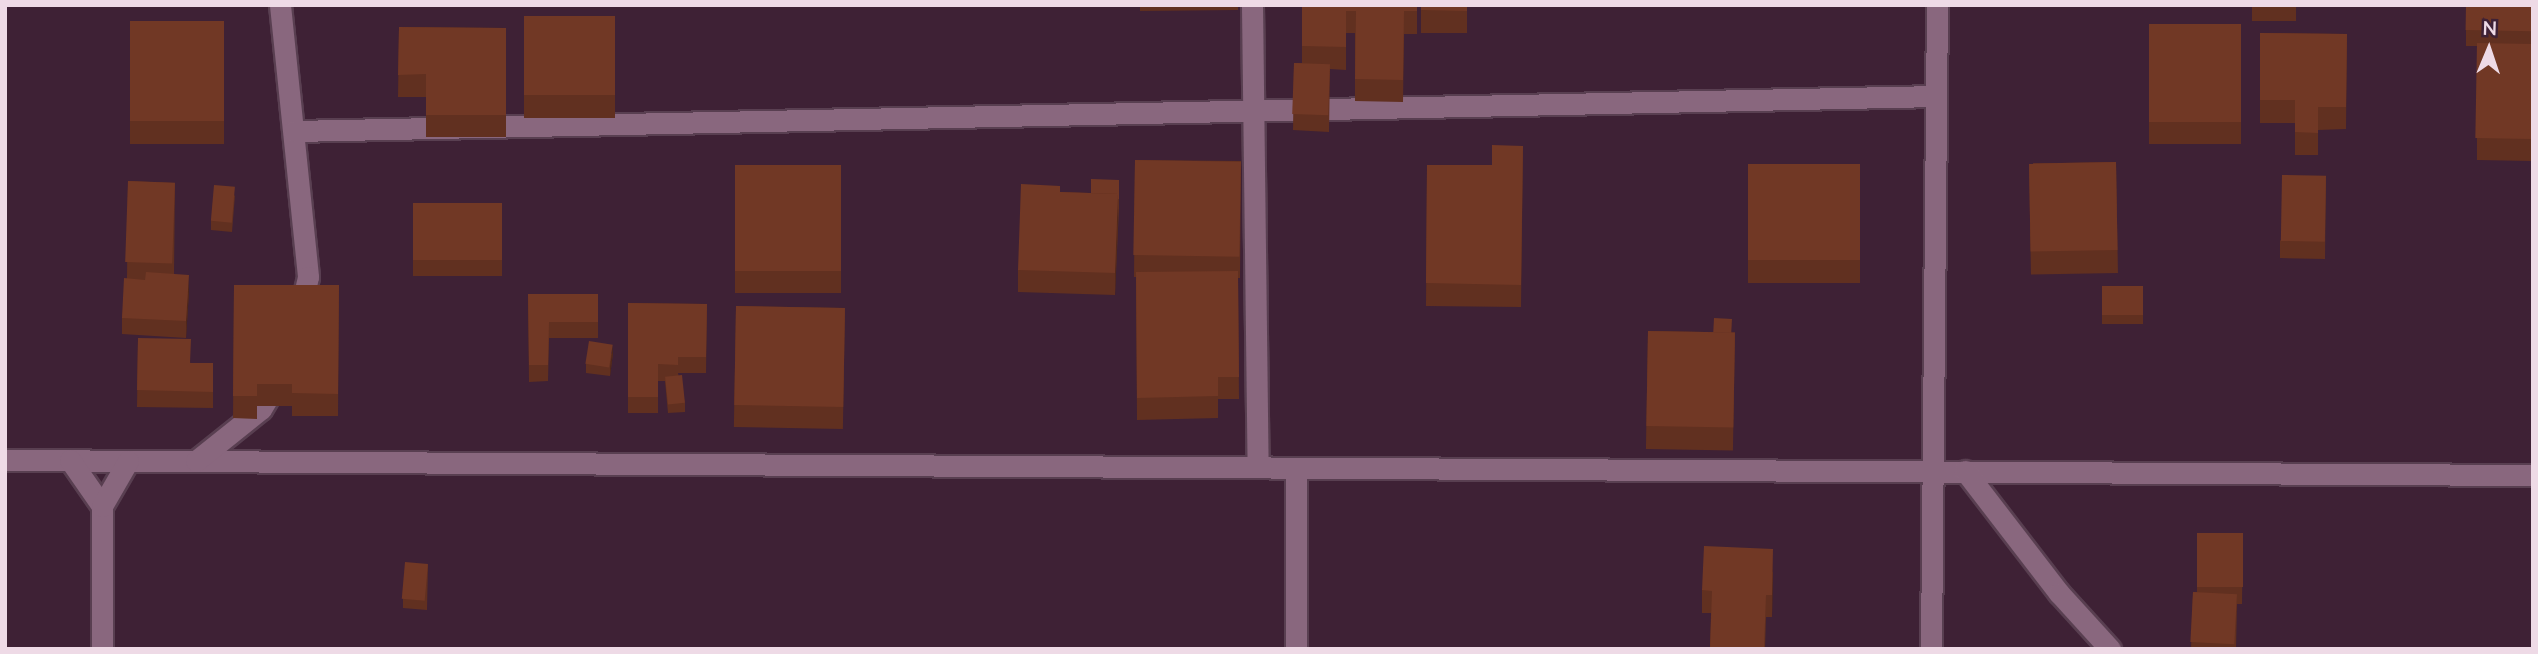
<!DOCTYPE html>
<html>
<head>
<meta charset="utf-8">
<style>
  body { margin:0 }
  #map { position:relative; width:2538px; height:654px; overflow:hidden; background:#3e2135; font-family:Lato,sans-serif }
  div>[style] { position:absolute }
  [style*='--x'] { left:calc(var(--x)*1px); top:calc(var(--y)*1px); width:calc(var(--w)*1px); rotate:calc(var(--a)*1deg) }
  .roads { filter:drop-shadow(2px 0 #593f51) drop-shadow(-2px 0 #593f51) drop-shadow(0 2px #593f51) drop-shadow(0 -2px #593f51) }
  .street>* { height:21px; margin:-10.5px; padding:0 10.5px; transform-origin:10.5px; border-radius:10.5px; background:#89677e }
  .wall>* { inset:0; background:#613020; transform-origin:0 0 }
  .shaded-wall>* { inset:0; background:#4f271a }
  .building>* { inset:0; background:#713825; transform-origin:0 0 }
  span { translate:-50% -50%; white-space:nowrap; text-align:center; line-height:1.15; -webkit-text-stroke:7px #3e2135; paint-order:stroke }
  .frame { position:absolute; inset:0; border:7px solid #eedae6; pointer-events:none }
  .north { position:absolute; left:2454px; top:14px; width:70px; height:70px; -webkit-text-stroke:5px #3e2135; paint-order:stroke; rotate:2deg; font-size:19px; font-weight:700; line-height:28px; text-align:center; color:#eedae6 }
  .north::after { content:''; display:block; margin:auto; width:24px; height:32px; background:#eedae6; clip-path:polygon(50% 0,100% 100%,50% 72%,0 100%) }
</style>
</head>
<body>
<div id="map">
  <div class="roads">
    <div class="street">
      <i style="--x:280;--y:5;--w:273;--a:84.1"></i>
      <i style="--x:308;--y:277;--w:36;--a:103"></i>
      <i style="--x:1252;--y:5;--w:462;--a:89.3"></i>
      <i style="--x:294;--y:131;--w:1642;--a:-1.22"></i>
      <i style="--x:5;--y:460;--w:2528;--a:0.34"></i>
      <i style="--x:70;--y:460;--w:56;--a:55.2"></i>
      <i style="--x:196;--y:461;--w:83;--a:-38.7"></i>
      <i style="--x:261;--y:409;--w:31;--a:-59"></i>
      <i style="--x:1965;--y:471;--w:154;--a:52.4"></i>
      <i style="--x:2059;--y:593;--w:76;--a:47.7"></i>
      <i style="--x:102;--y:649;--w:143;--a:-90"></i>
      <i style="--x:102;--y:506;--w:52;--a:-60"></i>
      <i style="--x:1296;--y:649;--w:181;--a:-90"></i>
      <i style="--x:1931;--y:649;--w:644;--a:-89.47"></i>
    </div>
  </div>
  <div class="wall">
    <i style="left:772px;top:5px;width:73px;height:1px"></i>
    <i style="clip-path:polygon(1140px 5px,1238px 5px,1238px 10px,1140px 11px)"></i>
    <i style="clip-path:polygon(1302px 5px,1417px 5px,1417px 34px,1404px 34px,1403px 102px,1355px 101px,1355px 33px,1346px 33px,1346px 70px,1330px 69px,1329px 132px,1293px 130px,1294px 63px,1302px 63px)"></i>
    <i style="left:1421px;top:5px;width:46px;height:28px"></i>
    <i style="left:2252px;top:5px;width:44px;height:16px"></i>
    <i style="clip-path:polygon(2466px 5px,2533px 6px,2533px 161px,2477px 160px,2477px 46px,2466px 46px)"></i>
    <i style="left:524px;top:16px;width:91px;height:102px"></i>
    <i style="left:130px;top:21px;width:94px;height:123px"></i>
    <i style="left:2149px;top:24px;width:92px;height:120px"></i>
    <i style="clip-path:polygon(399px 27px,506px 28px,506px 137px,426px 137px,426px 97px,398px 97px)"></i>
    <i style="clip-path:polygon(2260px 33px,2347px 34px,2346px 129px,2318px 130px,2318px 155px,2295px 155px,2295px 123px,2260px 123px)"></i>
    <i style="clip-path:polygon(1523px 146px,1521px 307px,1426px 306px,1427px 165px,1492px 165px)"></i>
    <i style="clip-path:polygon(1135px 160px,1241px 161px,1240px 278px,1238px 278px,1239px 399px,1218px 399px,1218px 418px,1137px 420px,1136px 277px,1134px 277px)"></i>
    <i style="left:2116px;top:162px;width:111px;height:87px;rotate:89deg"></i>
    <i style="left:1748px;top:164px;width:112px;height:119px"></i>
    <i style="left:735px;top:165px;width:106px;height:128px"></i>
    <i style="clip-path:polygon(2326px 176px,2325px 259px,2280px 258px,2280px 241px)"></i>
    <i style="clip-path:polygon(1119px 180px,1119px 208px,1115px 295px,1018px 292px,1018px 270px,1060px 192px,1091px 193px)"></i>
    <i style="clip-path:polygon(128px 181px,175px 183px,174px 274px,189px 291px,186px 338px,122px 334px,122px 318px,127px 278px)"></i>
    <i style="clip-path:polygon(235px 195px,232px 232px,211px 230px,211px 221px)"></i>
    <i style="left:502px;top:203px;width:73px;height:89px;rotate:90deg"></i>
    <i style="clip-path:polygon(234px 285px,339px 285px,338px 416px,292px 416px,292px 406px,257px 406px,257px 419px,233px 418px)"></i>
    <i style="left:2143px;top:286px;width:38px;height:41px;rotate:90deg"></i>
    <i style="clip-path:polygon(528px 294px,598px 294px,598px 338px,549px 338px,548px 381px,529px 382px)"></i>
    <i style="clip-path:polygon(628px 303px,707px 304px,706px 373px,678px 373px,685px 403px,685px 412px,668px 413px,665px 381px,658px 381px,658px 413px,628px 413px)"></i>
    <i style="left:736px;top:306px;width:109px;height:121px;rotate:1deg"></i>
    <i style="left:1648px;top:331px;width:87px;height:118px;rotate:1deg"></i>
    <i style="clip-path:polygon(138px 338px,191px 363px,213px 363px,213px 408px,137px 407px)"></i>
    <i style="clip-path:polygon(613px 353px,610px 376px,586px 373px,586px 364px)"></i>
    <i style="clip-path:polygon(2197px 533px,2243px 533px,2242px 604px,2237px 604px,2236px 649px,2191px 649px,2193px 592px,2197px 592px)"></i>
    <i style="clip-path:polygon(428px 564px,427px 610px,403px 608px,403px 599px)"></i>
    <i style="clip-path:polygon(1773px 572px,1772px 617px,1766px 617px,1765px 649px,1710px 649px,1711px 613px,1702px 613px,1702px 590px)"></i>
  </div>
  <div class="shaded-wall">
    <i style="clip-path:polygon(1118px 194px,1118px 217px,1115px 295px,1115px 273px)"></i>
    <i style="clip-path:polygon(189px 275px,189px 291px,186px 338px,186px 321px)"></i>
    <i style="clip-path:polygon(613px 345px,613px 353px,610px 376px,610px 367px)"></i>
    <i style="clip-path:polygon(1773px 549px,1773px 572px,1772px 617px,1772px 595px)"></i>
  </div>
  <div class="building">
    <i style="clip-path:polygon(1302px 5px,1417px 5px,1417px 11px,1404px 11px,1403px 80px,1355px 79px,1356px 11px,1346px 11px,1346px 47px,1302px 46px)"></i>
    <i style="clip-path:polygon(1421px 5px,1467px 5px,1467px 11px,1421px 10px)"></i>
    <i style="left:2466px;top:5px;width:67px;height:25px;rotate:1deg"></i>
    <i style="left:524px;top:16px;width:91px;height:79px"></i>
    <i style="left:130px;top:21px;width:94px;height:100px"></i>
    <i style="left:2149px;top:24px;width:92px;height:98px"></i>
    <i style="clip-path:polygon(399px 27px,506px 28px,506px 115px,426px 115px,426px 74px,398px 75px)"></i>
    <i style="clip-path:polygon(2260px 33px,2347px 34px,2346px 107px,2318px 107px,2318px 133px,2295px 132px,2295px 100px,2260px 100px)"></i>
    <i style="left:2477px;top:43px;width:56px;height:95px;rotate:1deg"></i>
    <i style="left:1294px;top:63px;width:36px;height:51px;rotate:2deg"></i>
    <i style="clip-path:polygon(1492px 145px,1523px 146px,1521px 285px,1426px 283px,1427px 165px,1492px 165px)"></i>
    <i style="left:1135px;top:160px;width:106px;height:95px;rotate:1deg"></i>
    <i style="left:2116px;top:162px;width:88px;height:87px;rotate:89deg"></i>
    <i style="left:1748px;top:164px;width:112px;height:96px"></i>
    <i style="left:735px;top:165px;width:106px;height:106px"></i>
    <i style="left:2282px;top:175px;width:44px;height:66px;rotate:1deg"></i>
    <i style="clip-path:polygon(1091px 179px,1119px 180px,1119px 199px,1118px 199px,1118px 194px,1091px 193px)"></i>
    <i style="left:128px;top:181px;width:47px;height:81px;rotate:2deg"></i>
    <i style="clip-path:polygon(1021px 184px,1060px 186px,1060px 192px,1118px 194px,1115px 273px,1018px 270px)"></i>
    <i style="left:214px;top:185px;width:21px;height:36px;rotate:5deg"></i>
    <i style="left:502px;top:203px;width:57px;height:89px;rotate:90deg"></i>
    <i style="clip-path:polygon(1238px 271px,1239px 377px,1218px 377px,1218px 396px,1137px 398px,1136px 272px)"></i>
    <i style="clip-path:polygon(146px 272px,189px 275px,186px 321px,122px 318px,124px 278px,145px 280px)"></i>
    <i style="clip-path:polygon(234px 285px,339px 285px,338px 394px,292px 393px,292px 384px,257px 384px,257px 396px,233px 396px)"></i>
    <i style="left:2143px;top:286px;width:29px;height:41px;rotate:90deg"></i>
    <i style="clip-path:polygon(528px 294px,598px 294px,598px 322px,549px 322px,548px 365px,529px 365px)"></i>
    <i style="clip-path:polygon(628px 303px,707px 304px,706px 357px,678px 357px,678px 365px,658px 364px,658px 397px,628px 397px)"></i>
    <i style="left:736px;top:306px;width:109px;height:99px;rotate:1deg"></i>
    <i style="left:1714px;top:318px;width:18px;height:14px;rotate:3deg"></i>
    <i style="left:1648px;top:331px;width:87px;height:95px;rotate:1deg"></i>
    <i style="clip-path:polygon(138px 338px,191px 339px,190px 363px,213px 363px,213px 392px,137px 390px)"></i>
    <i style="left:589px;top:341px;width:24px;height:23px;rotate:9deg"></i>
    <i style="left:682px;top:375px;width:28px;height:17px;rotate:84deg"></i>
    <i style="left:2197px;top:533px;width:46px;height:54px"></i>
    <i style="clip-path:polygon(1704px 546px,1773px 549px,1772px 595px,1766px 595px,1764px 649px,1710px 649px,1712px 591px,1702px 590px)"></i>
    <i style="left:405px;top:562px;width:23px;height:37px;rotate:5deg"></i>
    <i style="left:2193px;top:592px;width:44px;height:50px;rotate:3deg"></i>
  </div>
  <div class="frame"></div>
  <div class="north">N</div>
</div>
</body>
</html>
